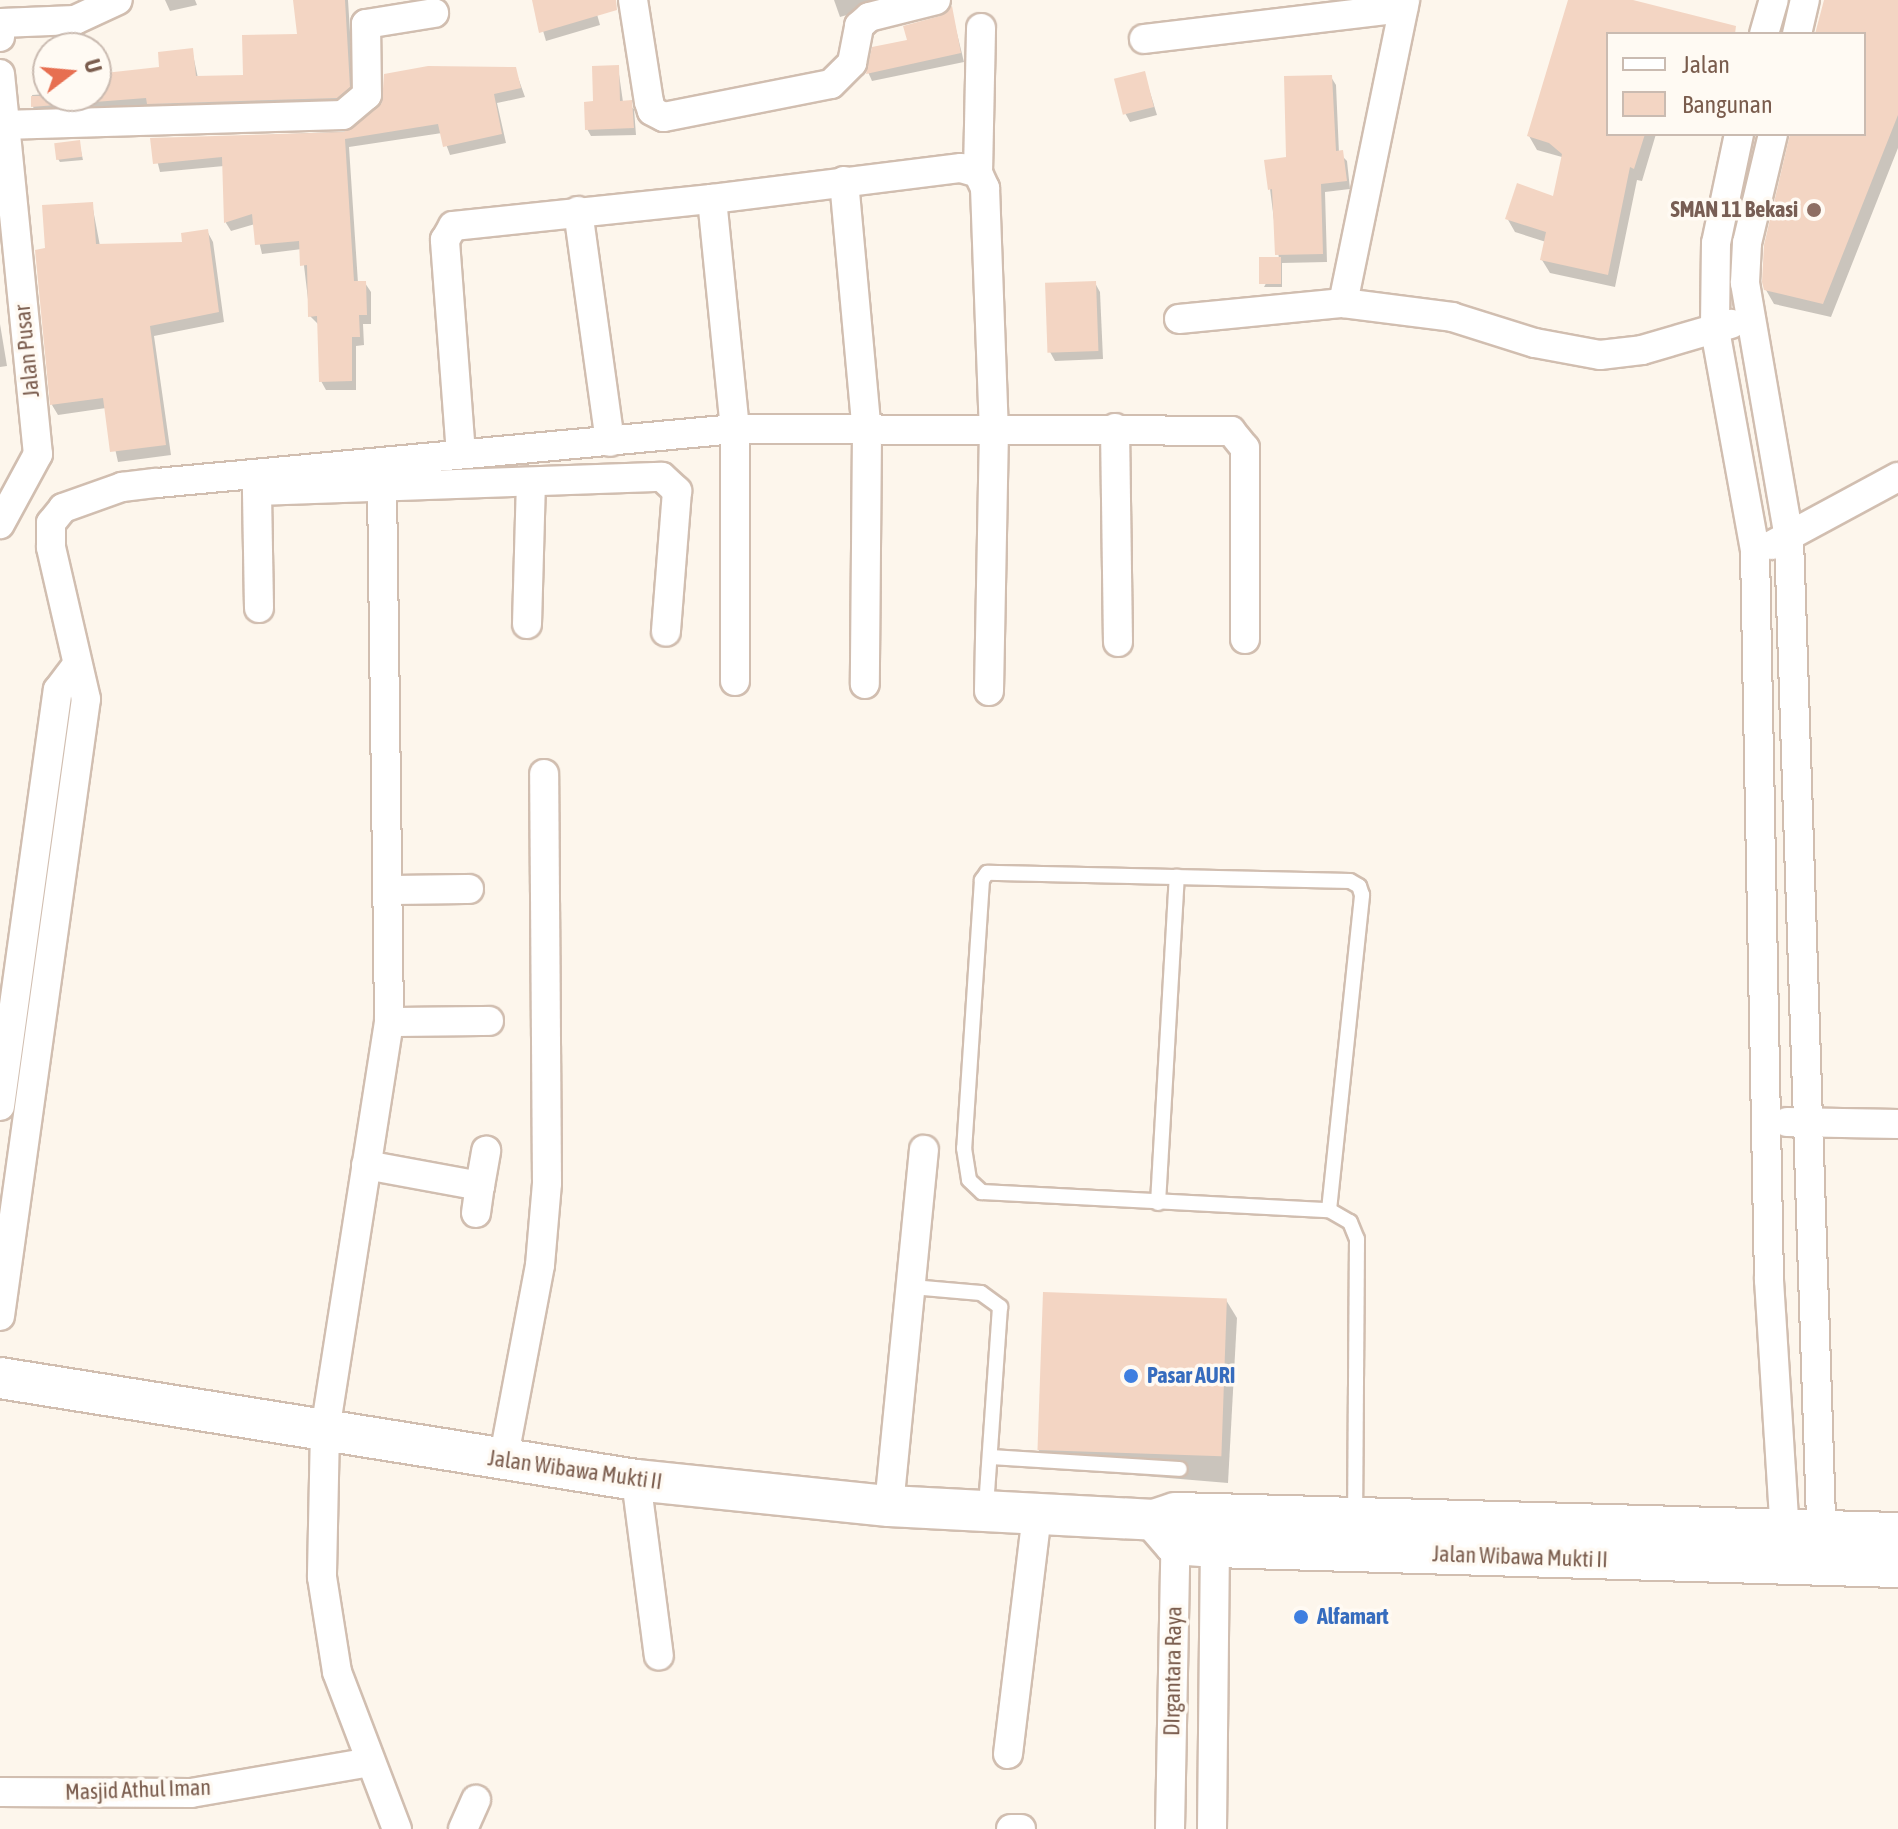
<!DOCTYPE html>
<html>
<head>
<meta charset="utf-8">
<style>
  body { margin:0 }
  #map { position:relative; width:1898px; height:1829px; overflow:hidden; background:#fdf6ec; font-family:"Asap Condensed",sans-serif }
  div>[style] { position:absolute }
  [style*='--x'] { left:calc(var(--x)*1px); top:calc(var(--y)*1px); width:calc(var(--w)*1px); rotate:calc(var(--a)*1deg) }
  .shadow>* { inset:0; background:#0003 }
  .building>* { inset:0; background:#f3d5c3; transform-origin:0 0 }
  .roads { filter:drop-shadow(2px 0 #d1beb0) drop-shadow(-2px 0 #d1beb0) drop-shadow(0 2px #d1beb0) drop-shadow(0 -2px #d1beb0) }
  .service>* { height:14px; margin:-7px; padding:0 7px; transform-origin:7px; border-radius:7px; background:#fff }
  .minor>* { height:28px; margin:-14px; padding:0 14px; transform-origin:14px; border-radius:14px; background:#fff }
  .secondary>* { height:40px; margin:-20px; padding:0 20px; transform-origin:20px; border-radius:20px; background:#fff }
  .dots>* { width:22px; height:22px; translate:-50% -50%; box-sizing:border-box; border:4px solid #fffaf3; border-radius:50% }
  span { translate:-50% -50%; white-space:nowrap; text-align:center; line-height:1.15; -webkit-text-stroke:7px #fffaf3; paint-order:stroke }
  .education-label { font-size:22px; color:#785e54; font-weight:700 }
  .right { translate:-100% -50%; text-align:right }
  .street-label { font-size:22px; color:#7a5c4d }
  .shop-label { font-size:22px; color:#366cbe; font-weight:700 }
  .left { translate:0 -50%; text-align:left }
  .legend { position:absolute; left:1606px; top:32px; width:260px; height:104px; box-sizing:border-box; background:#fffaf3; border:2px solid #cabbb1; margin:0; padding:10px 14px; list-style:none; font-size:24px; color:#7a5c4d }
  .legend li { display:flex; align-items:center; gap:16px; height:40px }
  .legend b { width:40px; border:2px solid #cabbb1 }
  .north { position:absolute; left:32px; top:32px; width:80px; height:80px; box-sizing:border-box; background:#fffaf3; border:2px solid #cabbb1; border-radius:50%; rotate:74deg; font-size:22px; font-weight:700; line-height:32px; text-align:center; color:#7a5c4d }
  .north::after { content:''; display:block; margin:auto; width:28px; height:36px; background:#e76f51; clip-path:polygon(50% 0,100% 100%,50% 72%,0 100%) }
</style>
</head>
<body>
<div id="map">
  <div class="shadow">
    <i style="clip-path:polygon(165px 0,195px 0,197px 5px,170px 11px)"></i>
    <i style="clip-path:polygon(evenodd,295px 0,348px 0,354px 96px,342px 106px,154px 112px,150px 106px,38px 115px,33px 107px,32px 95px,47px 94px,43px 48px,98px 42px,105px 75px,161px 68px,192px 50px,198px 78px,245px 77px,299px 36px,295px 0,48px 48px,96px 48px,96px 96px,48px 96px,48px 48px)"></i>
    <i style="clip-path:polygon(534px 0,593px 0,600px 25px,546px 41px)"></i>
    <i style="clip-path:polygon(834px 0,898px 0,840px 17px)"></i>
    <i style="clip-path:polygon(1569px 0,1625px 0,1731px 34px,1608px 34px,1608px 134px,1656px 134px,1642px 181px,1637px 180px,1615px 287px,1550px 273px,1542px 260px,1546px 242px,1515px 232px,1507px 218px,1555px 198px,1569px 159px,1537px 150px,1529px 136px)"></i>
    <i style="clip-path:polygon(1826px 0,1898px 0,1898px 148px,1831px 317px,1774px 304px,1766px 290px,1791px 134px,1864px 134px,1864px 34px,1817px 34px)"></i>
    <i style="clip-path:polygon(951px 9px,964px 62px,872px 81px,868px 72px)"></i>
    <i style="clip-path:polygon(618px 67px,623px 102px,634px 109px,636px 135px,591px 136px,587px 129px,595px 103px)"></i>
    <i style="clip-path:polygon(515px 69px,525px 97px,497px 103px,506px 143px,450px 155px,442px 133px,349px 147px,358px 283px,365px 283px,371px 292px,371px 324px,363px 324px,364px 345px,356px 346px,356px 390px,326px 390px,321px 381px,319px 325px,310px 316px,302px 249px,262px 254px,255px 224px,231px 231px,226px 223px,224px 166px,160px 172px,152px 140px,354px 131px)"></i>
    <i style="clip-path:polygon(1144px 73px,1157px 115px,1130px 122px,1125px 113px)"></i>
    <i style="clip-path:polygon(1331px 77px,1336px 85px,1339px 153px,1347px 161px,1350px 189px,1325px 192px,1327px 262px,1282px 263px,1282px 287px,1264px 287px,1279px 259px,1270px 189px)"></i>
    <i style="clip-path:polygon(79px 142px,83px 160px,60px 162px,58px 159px)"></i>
    <i style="clip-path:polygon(92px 204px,100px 246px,185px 244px,207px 231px,213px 242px,224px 322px,154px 336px,171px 455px,118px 462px,106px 408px,58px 415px,52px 405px,37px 251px,47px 250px)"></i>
    <i style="clip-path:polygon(1095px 283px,1100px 292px,1103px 359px,1055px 361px,1050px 352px)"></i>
    <i style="clip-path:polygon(0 324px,7px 366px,0 367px)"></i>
    <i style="clip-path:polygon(1226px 1300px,1237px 1318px,1228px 1483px,1049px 1468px,1038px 1449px)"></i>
  </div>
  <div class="building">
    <i style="clip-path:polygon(293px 0,345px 0,350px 87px,337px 98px,147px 104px,146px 98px,31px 107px,31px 96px,96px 96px,96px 74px,159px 67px,158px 52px,193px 48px,196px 76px,243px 75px,242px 35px,297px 34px)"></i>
    <i style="clip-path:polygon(532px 0,616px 0,617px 10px,539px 33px)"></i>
    <i style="clip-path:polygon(1568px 0,1633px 0,1736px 26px,1735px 34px,1608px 34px,1608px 134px,1645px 134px,1634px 169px,1630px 167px,1608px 275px,1540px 260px,1546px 232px,1505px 219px,1517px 183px,1553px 196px,1562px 154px,1549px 143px,1527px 136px)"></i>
    <i style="clip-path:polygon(1824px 0,1898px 0,1898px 115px,1823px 304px,1764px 290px,1762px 282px,1764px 245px,1790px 134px,1864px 134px,1864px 34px,1815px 34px)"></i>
    <i style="clip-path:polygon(952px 6px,961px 53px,866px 74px,872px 47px,907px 40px,903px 26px,940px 16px)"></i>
    <i style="clip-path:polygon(619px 65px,620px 101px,632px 100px,634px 128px,585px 130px,584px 102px,593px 101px,592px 66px)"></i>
    <i style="clip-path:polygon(428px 66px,516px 67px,521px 88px,494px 94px,502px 134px,443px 147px,438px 124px,345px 139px,354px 281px,366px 281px,367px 315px,359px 315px,360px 337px,352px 337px,352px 381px,319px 382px,317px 316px,308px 317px,307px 265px,300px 266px,299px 241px,255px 245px,252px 214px,224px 223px,222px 157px,153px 164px,150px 138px,344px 132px,382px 103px,384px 74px)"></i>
    <i style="left:1145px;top:71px;width:37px;height:32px;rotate:76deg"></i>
    <i style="clip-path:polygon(1332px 75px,1336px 151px,1343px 150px,1347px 181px,1321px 184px,1323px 254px,1275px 255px,1272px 189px,1268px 190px,1264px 160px,1286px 157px,1284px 76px)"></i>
    <i style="left:80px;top:140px;width:17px;height:26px;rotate:83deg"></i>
    <i style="clip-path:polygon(93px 202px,96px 244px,182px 242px,181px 233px,208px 229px,219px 312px,150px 326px,166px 445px,110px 452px,103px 398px,50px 405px,35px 250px,45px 248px,42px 205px)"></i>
    <i style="left:1281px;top:257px;width:27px;height:22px;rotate:90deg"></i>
    <i style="left:1096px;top:281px;width:70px;height:51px;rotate:88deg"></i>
    <i style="left:1043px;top:1292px;width:184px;height:158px;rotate:2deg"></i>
  </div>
  <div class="roads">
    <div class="service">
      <i style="--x:1158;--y:1203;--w:327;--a:-86.7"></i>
      <i style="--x:1329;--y:1210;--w:317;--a:-84"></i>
      <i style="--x:1362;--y:895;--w:9;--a:-108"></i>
      <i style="--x:1359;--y:886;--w:10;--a:-151"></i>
      <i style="--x:1350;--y:881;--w:363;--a:-178.7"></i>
      <i style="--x:987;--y:873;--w:9;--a:126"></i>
      <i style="--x:982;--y:880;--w:269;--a:93.8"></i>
      <i style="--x:964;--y:1148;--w:32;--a:81"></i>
      <i style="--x:969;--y:1180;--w:18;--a:43"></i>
      <i style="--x:982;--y:1192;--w:347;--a:3"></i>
      <i style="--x:1329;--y:1210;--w:24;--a:30"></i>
      <i style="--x:1350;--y:1222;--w:18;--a:68"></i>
      <i style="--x:1357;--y:1239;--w:275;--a:90.4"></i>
      <i style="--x:912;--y:1287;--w:69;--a:5"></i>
      <i style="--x:981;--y:1293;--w:24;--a:36"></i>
      <i style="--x:1000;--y:1307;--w:202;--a:94"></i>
      <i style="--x:990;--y:1457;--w:190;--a:3.6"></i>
    </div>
    <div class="minor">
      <i style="--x:633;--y:0;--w:103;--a:81.1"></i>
      <i style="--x:649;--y:102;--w:9;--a:72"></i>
      <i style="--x:652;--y:111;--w:13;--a:27"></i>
      <i style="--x:664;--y:117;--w:170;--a:-11.2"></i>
      <i style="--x:831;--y:84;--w:30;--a:-45"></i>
      <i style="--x:852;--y:63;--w:38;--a:-79"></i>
      <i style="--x:859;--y:26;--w:13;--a:-42"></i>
      <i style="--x:869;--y:17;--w:69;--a:-14.2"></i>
      <i style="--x:1764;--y:34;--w:35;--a:-74"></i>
      <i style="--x:1797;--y:34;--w:35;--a:-77"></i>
      <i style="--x:0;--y:37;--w:14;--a:-86"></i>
      <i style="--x:1;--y:23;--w:74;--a:-2.3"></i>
      <i style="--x:75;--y:20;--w:47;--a:-24.9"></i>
      <i style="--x:1144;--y:39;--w:261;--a:-6.8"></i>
      <i style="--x:0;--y:74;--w:382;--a:84.3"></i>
      <i style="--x:38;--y:454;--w:80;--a:118.5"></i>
      <i style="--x:3;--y:125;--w:340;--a:-1.7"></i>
      <i style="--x:343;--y:115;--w:31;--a:-40"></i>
      <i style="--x:367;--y:95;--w:71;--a:-90.8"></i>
      <i style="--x:366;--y:24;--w:69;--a:-9.2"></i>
      <i style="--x:1739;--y:134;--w:111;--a:101.9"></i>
      <i style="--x:1716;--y:243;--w:87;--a:90.7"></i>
      <i style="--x:1715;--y:330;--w:225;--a:79.7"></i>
      <i style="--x:1755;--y:551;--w:729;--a:88.9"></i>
      <i style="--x:1769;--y:1280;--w:268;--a:86.4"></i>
      <i style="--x:1773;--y:134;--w:112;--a:103.4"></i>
      <i style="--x:1747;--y:243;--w:40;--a:92.9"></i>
      <i style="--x:1745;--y:283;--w:260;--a:80.2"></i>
      <i style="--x:1789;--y:539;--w:1012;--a:88.13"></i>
      <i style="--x:978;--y:173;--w:145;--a:-88.8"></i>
      <i style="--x:844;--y:181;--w:253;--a:84.8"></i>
      <i style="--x:867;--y:433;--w:251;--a:90.5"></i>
      <i style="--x:712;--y:199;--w:251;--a:-7.1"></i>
      <i style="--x:961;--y:168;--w:18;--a:16"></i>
      <i style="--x:978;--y:173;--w:17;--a:65"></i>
      <i style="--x:985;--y:188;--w:242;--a:87.9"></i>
      <i style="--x:994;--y:430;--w:261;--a:91.1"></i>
      <i style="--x:578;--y:211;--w:233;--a:82.1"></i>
      <i style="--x:1343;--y:303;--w:309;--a:-78.4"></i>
      <i style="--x:1179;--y:319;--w:165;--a:-5.6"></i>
      <i style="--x:1343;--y:303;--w:110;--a:7.3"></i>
      <i style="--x:1452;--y:317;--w:87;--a:17.4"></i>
      <i style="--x:1535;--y:343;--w:66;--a:10.5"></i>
      <i style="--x:1600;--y:355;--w:42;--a:-6.8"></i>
      <i style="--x:1642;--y:350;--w:93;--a:-16.3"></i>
      <i style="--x:1115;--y:428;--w:214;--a:89.2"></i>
      <i style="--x:461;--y:454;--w:215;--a:-94.3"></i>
      <i style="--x:445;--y:240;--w:16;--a:-60"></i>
      <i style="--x:453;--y:226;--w:260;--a:-6"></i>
      <i style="--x:712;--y:199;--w:231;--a:84.3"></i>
      <i style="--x:735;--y:429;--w:252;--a:90"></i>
      <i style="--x:382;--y:485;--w:537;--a:89.25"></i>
      <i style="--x:389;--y:1022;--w:413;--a:98.9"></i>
      <i style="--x:325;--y:1430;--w:147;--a:91.2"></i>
      <i style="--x:322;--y:1577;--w:96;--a:81"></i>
      <i style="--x:337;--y:1672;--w:168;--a:69.1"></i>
      <i style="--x:1772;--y:545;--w:143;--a:-28.4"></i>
      <i style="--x:259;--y:608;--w:117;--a:-91"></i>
      <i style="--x:257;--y:491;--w:405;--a:-2"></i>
      <i style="--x:662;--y:477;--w:21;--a:43"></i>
      <i style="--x:677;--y:491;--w:141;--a:94.5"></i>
      <i style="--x:527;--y:624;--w:142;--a:-88.4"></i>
      <i style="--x:390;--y:890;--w:79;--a:-0.7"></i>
      <i style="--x:389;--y:1022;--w:100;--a:-0.6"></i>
      <i style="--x:0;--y:1106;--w:420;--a:-82.1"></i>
      <i style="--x:58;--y:690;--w:31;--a:-53"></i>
      <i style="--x:1787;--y:1122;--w:111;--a:1"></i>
      <i style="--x:366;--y:1165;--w:116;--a:10.4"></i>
      <i style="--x:480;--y:1186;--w:36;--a:-80"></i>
      <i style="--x:476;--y:1213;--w:27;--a:-82"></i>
      <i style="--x:0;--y:1316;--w:623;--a:-82.07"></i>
      <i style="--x:86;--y:699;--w:156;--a:-103"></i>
      <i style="--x:51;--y:547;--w:24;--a:-90"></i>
      <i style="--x:51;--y:523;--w:19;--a:-51"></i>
      <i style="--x:63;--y:508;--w:63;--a:-19.6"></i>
      <i style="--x:122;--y:487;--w:35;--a:-7"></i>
      <i style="--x:157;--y:483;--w:581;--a:-5.34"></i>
      <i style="--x:735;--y:429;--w:496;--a:0.2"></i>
      <i style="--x:1231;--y:431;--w:22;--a:51"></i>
      <i style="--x:1245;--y:448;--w:191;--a:90"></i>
      <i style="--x:503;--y:1461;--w:199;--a:-79.3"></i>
      <i style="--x:540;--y:1265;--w:82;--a:-85.1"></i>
      <i style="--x:547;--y:1183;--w:409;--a:-90.4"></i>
      <i style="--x:636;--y:1480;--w:177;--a:82.6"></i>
      <i style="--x:889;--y:1506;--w:358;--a:-84.4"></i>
      <i style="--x:1008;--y:1754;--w:241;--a:-83.1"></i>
      <i style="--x:0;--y:1792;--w:191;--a:0.3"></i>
      <i style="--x:191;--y:1793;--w:182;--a:-9.8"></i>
      <i style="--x:463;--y:1829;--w:32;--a:-66"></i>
      <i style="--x:1011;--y:1829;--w:10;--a:0"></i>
      <i style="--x:1170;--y:1829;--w:303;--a:-88.9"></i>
      <i style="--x:1212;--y:1829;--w:299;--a:-89.4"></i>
    </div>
    <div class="secondary">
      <i style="--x:0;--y:1378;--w:644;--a:9.11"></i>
      <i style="--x:636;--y:1480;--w:254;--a:5.9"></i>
      <i style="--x:889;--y:1506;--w:265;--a:3"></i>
      <i style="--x:1154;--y:1520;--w:23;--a:-18"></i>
      <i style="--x:1176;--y:1513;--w:722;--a:1.59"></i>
      <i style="--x:1154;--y:1520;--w:32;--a:49"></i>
      <i style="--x:1175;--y:1544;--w:40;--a:4.3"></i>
      <i style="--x:1215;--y:1547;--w:683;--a:1.68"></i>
    </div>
  </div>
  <div class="dots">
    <i style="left:1814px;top:210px;background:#8d6e63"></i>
    <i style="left:1131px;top:1376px;background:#3f7fe0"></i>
    <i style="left:1301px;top:1617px;background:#3f7fe0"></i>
  </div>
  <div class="education-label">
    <span class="right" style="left:1798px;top:210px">SMAN 11 Bekasi</span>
  </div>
  <div class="street-label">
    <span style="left:27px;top:351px;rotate:-96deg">Jalan Pusar</span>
    <span style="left:575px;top:1470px;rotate:8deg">Jalan Wibawa Mukti II</span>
    <span style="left:1520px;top:1557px;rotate:2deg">Jalan Wibawa Mukti II</span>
    <span style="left:1173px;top:1671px;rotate:-89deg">DIrgantara Raya</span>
    <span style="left:138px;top:1790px;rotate:-2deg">Masjid Athul Iman</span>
  </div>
  <div class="shop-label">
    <span class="left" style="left:1147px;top:1376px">Pasar AURI</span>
    <span class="left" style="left:1317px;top:1617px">Alfamart</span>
  </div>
  <ul class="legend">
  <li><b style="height:10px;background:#fff"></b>Jalan</li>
  <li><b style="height:22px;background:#f3d5c3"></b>Bangunan</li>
  </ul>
  <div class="north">U</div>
</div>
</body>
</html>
